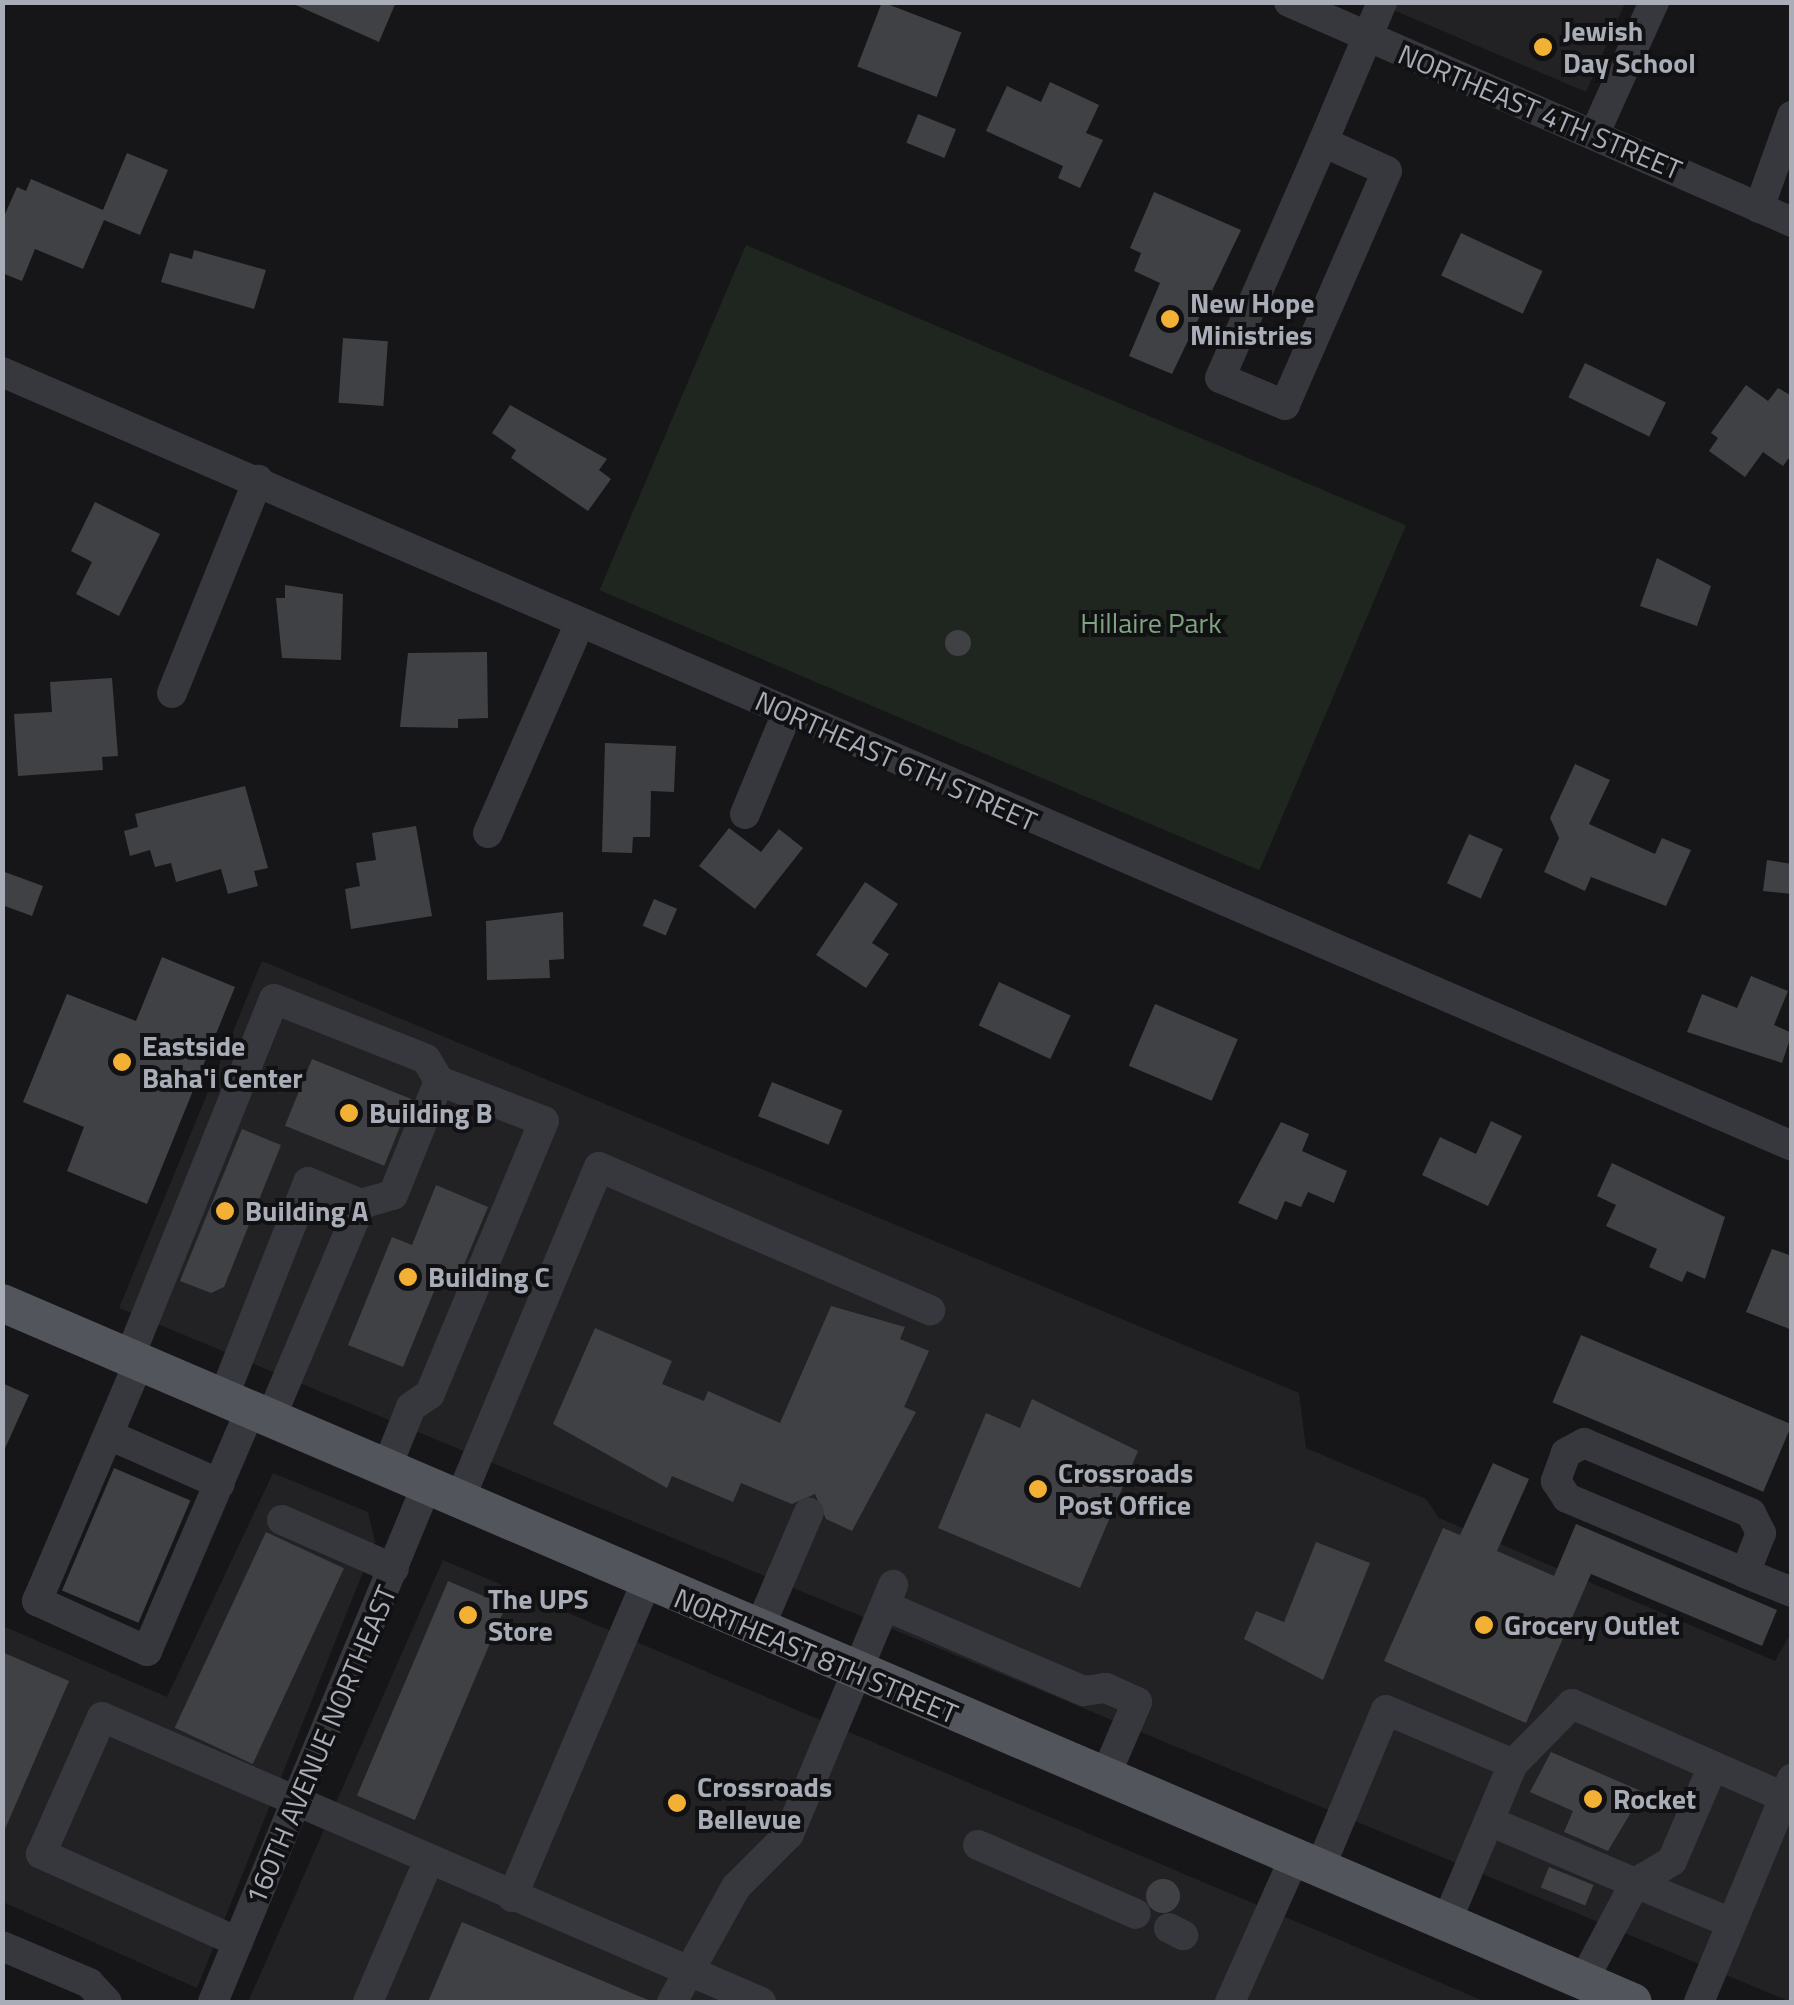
<!DOCTYPE html>
<html>
<head>
<meta charset="utf-8">
<style>
  body { margin:0 }
  #map { position:relative; width:1794px; height:2005px; overflow:hidden; background:#161618; font-family:"Titillium Web",sans-serif }
  div>[style] { position:absolute }
  [style*='--x'] { left:calc(var(--x)*1px); top:calc(var(--y)*1px); width:calc(var(--w)*1px); rotate:calc(var(--a)*1deg) }
  .built>* { inset:0; background:#222225 }
  .green>* { inset:0; background:#1e261f; transform-origin:0 0 }
  .building>* { inset:0; background:#404145; transform-origin:0 0 }
  .round { border-radius:50% }
  .minor>* { height:30px; margin:-15px; padding:0 15px; transform-origin:15px; border-radius:15px; background:#37383d }
  .major>* { height:38px; margin:-19px; padding:0 19px; transform-origin:19px; border-radius:19px; background:#53555c }
  .dots>* { width:28px; height:28px; translate:-50% -50%; box-sizing:border-box; border:5px solid #111113; border-radius:50% }
  span { translate:-50% -50%; white-space:nowrap; text-align:center; line-height:1.15; -webkit-text-stroke:8px #111113; paint-order:stroke }
  .poi-label { font-size:28px; color:#a8adb8; font-weight:700 }
  .left { translate:0 -50%; text-align:left }
  .street-label { font-size:28px; color:#a8adb8 }
  .park-label { font-size:28px; color:#7fa381 }
  .frame { position:absolute; inset:0; border:5px solid #a8adb8; pointer-events:none }
</style>
</head>
<body>
<div id="map">
  <div class="built">
    <i style="clip-path:polygon(1377px 3px,1625px 3px,1586px 92px)"></i>
    <i style="clip-path:polygon(262px 961px,1299px 1393px,1306px 1448px,1426px 1499px,1439px 1518px,1775px 1661px,1791px 1633px,1791px 2002px,119px 1308px)"></i>
    <i style="clip-path:polygon(273px 1473px,368px 1512px,375px 1542px,197px 1988px,3px 1902px,3px 1626px,167px 1697px)"></i>
    <i style="clip-path:polygon(443px 1560px,1486px 2002px,248px 2002px)"></i>
  </div>
  <div class="green">
    <i style="left:746px;top:245px;width:717px;height:375px;rotate:23deg"></i>
  </div>
  <div class="building">
    <i style="clip-path:polygon(289px 2px,396px 2px,379px 42px)"></i>
    <i style="left:882px;top:2px;width:85px;height:69px;rotate:21deg"></i>
    <i style="clip-path:polygon(1050px 82px,1099px 105px,1086px 133px,1103px 140px,1080px 188px,1058px 178px,1063px 166px,986px 131px,1007px 86px,1041px 102px)"></i>
    <i style="left:918px;top:114px;width:41px;height:31px;rotate:22deg"></i>
    <i style="clip-path:polygon(127px 153px,168px 170px,140px 235px,104px 220px,83px 269px,35px 249px,22px 281px,2px 273px,2px 221px,17px 187px,26px 191px,31px 179px,103px 210px)"></i>
    <i style="clip-path:polygon(1154px 192px,1241px 230px,1172px 374px,1129px 356px,1160px 283px,1134px 271px,1141px 253px,1130px 248px)"></i>
    <i style="left:1461px;top:233px;width:90px;height:47px;rotate:25deg"></i>
    <i style="clip-path:polygon(194px 250px,266px 270px,254px 309px,161px 282px,170px 253px,192px 259px)"></i>
    <i style="left:343px;top:338px;width:45px;height:65px;rotate:4deg"></i>
    <i style="left:1585px;top:363px;width:90px;height:38px;rotate:26deg"></i>
    <i style="clip-path:polygon(1746px 385px,1768px 401px,1778px 388px,1792px 396px,1792px 454px,1783px 466px,1763px 452px,1745px 477px,1709px 451px,1718px 438px,1711px 433px)"></i>
    <i style="clip-path:polygon(510px 405px,607px 459px,599px 470px,611px 479px,588px 511px,511px 458px,516px 450px,492px 433px)"></i>
    <i style="clip-path:polygon(95px 502px,160px 534px,119px 616px,76px 594px,92px 562px,71px 551px)"></i>
    <i style="clip-path:polygon(1657px 558px,1711px 586px,1697px 626px,1640px 606px)"></i>
    <i style="clip-path:polygon(285px 585px,343px 594px,341px 660px,282px 658px,276px 598px,285px 598px)"></i>
    <i class="round" style="left:945px;top:630px;width:26px;height:26px"></i>
    <i style="clip-path:polygon(487px 652px,488px 718px,458px 719px,458px 728px,400px 727px,408px 653px)"></i>
    <i style="clip-path:polygon(112px 678px,118px 756px,102px 757px,103px 770px,18px 776px,14px 714px,52px 712px,50px 682px)"></i>
    <i style="clip-path:polygon(605px 743px,676px 746px,674px 792px,651px 791px,650px 837px,633px 837px,632px 853px,602px 852px)"></i>
    <i style="clip-path:polygon(1575px 764px,1610px 780px,1589px 824px,1655px 854px,1662px 838px,1691px 850px,1666px 906px,1591px 877px,1585px 891px,1544px 872px,1559px 838px,1550px 818px)"></i>
    <i style="clip-path:polygon(245px 786px,268px 868px,254px 871px,258px 886px,228px 894px,221px 869px,176px 882px,171px 863px,155px 867px,150px 850px,130px 856px,124px 831px,138px 827px,135px 814px)"></i>
    <i style="clip-path:polygon(416px 826px,432px 916px,351px 929px,345px 889px,360px 886px,356px 863px,376px 860px,372px 833px)"></i>
    <i style="clip-path:polygon(729px 828px,761px 852px,779px 829px,803px 848px,755px 909px,699px 866px)"></i>
    <i style="left:1469px;top:834px;width:37px;height:54px;rotate:24deg"></i>
    <i style="clip-path:polygon(1767px 860px,1792px 864px,1792px 894px,1763px 891px)"></i>
    <i style="clip-path:polygon(2px 871px,43px 886px,32px 916px,2px 905px)"></i>
    <i style="clip-path:polygon(865px 882px,898px 904px,872px 943px,889px 954px,866px 988px,816px 955px)"></i>
    <i style="left:654px;top:899px;width:25px;height:29px;rotate:23deg"></i>
    <i style="clip-path:polygon(563px 912px,564px 959px,549px 960px,550px 978px,487px 980px,486px 921px)"></i>
    <i style="clip-path:polygon(162px 957px,235px 987px,147px 1204px,67px 1171px,84px 1127px,23px 1102px,67px 994px,136px 1021px)"></i>
    <i style="clip-path:polygon(1751px 976px,1788px 991px,1774px 1025px,1792px 1033px,1782px 1063px,1687px 1032px,1702px 994px,1737px 1008px)"></i>
    <i style="left:999px;top:982px;width:79px;height:48px;rotate:25deg"></i>
    <i style="left:1155px;top:1004px;width:90px;height:67px;rotate:23deg"></i>
    <i style="left:312px;top:1059px;width:107px;height:72px;rotate:22deg"></i>
    <i style="left:772px;top:1082px;width:76px;height:37px;rotate:22deg"></i>
    <i style="clip-path:polygon(1491px 1121px,1522px 1136px,1488px 1206px,1422px 1175px,1440px 1137px,1476px 1154px)"></i>
    <i style="clip-path:polygon(1281px 1122px,1309px 1134px,1302px 1151px,1347px 1171px,1334px 1203px,1308px 1192px,1301px 1207px,1285px 1201px,1277px 1220px,1238px 1203px)"></i>
    <i style="clip-path:polygon(242px 1129px,281px 1145px,224px 1287px,211px 1293px,180px 1281px)"></i>
    <i style="clip-path:polygon(1612px 1163px,1725px 1217px,1705px 1279px,1687px 1271px,1682px 1282px,1649px 1267px,1657px 1249px,1606px 1226px,1616px 1205px,1597px 1196px)"></i>
    <i style="clip-path:polygon(436px 1185px,488px 1207px,458px 1279px,442px 1272px,403px 1367px,348px 1345px,392px 1237px,412px 1245px)"></i>
    <i style="clip-path:polygon(1772px 1249px,1792px 1256px,1792px 1330px,1746px 1312px)"></i>
    <i style="clip-path:polygon(831px 1306px,905px 1327px,900px 1339px,929px 1351px,904px 1407px,916px 1412px,852px 1531px,826px 1519px,815px 1494px,792px 1504px,741px 1483px,733px 1502px,672px 1476px,667px 1488px,553px 1424px,595px 1328px,672px 1361px,662px 1384px,704px 1401px,708px 1391px,780px 1423px)"></i>
    <i style="left:1581px;top:1335px;width:229px;height:73px;rotate:23deg"></i>
    <i style="clip-path:polygon(2px 1383px,29px 1395px,2px 1455px)"></i>
    <i style="clip-path:polygon(1032px 1399px,1138px 1451px,1080px 1588px,938px 1528px,986px 1413px,1020px 1428px)"></i>
    <i style="clip-path:polygon(1493px 1463px,1529px 1479px,1497px 1551px,1554px 1576px,1576px 1524px,1777px 1610px,1762px 1646px,1591px 1574px,1526px 1723px,1384px 1661px,1443px 1528px,1460px 1535px)"></i>
    <i style="left:114px;top:1468px;width:83px;height:133px;rotate:23deg"></i>
    <i style="left:266px;top:1532px;width:86px;height:216px;rotate:25deg"></i>
    <i style="clip-path:polygon(1316px 1542px,1370px 1563px,1323px 1680px,1244px 1639px,1256px 1611px,1284px 1622px)"></i>
    <i style="left:448px;top:1581px;width:63px;height:233px;rotate:23deg"></i>
    <i style="clip-path:polygon(2px 1652px,69px 1681px,2px 1836px)"></i>
    <i style="clip-path:polygon(1551px 1752px,1643px 1792px,1608px 1851px,1564px 1832px,1573px 1811px,1530px 1792px)"></i>
    <i style="left:1549px;top:1867px;width:48px;height:22px;rotate:22deg"></i>
    <i class="round" style="left:1146px;top:1879px;width:34px;height:34px"></i>
    <i style="clip-path:polygon(462px 1922px,653px 2002px,428px 2002px)"></i>
  </div>
  <div class="minor">
    <i style="--x:1289;--y:2;--w:549;--a:23.62"></i>
    <i style="--x:1594;--y:135;--w:146;--a:-65.7"></i>
    <i style="--x:1323;--y:142;--w:70;--a:24.4"></i>
    <i style="--x:1387;--y:171;--w:255;--a:113.6"></i>
    <i style="--x:1285;--y:405;--w:70;--a:-157.4"></i>
    <i style="--x:1220;--y:378;--w:257;--a:-66.4"></i>
    <i style="--x:1323;--y:142;--w:152;--a:-67.1"></i>
    <i style="--x:1759;--y:208;--w:98;--a:-70.3"></i>
    <i style="--x:2;--y:372;--w:1950;--a:23.38"></i>
    <i style="--x:172;--y:693;--w:230;--a:-68"></i>
    <i style="--x:745;--y:814;--w:109;--a:-67.4"></i>
    <i style="--x:488;--y:833;--w:230;--a:-66.4"></i>
    <i style="--x:361;--y:1204;--w:33;--a:-16"></i>
    <i style="--x:393;--y:1195;--w:123;--a:-68"></i>
    <i style="--x:129;--y:1358;--w:387;--a:-68"></i>
    <i style="--x:274;--y:999;--w:163;--a:21.5"></i>
    <i style="--x:426;--y:1059;--w:26;--a:59"></i>
    <i style="--x:439;--y:1081;--w:112;--a:20.9"></i>
    <i style="--x:544;--y:1121;--w:296;--a:112.7"></i>
    <i style="--x:430;--y:1394;--w:23;--a:146"></i>
    <i style="--x:411;--y:1407;--w:67;--a:112"></i>
    <i style="--x:139;--y:1362;--w:260;--a:113.1"></i>
    <i style="--x:37;--y:1601;--w:121;--a:24.4"></i>
    <i style="--x:147;--y:1651;--w:261;--a:-66.8"></i>
    <i style="--x:223;--y:1398;--w:232;--a:-68.5"></i>
    <i style="--x:308;--y:1182;--w:57;--a:22.5"></i>
    <i style="--x:361;--y:1204;--w:233;--a:112.9"></i>
    <i style="--x:109;--y:1435;--w:121;--a:23.8"></i>
    <i style="--x:459;--y:1501;--w:362;--a:-67.3"></i>
    <i style="--x:599;--y:1167;--w:361;--a:23.4"></i>
    <i style="--x:282;--y:1520;--w:122;--a:23.6"></i>
    <i style="--x:1745;--y:1573;--w:43;--a:-68.2"></i>
    <i style="--x:1761;--y:1533;--w:22;--a:-117"></i>
    <i style="--x:1751;--y:1513;--w:181;--a:-157.3"></i>
    <i style="--x:1584;--y:1443;--w:21;--a:151"></i>
    <i style="--x:1566;--y:1453;--w:30;--a:110"></i>
    <i style="--x:1556;--y:1481;--w:20;--a:57"></i>
    <i style="--x:1567;--y:1498;--w:193;--a:22.8"></i>
    <i style="--x:1745;--y:1573;--w:51;--a:22"></i>
    <i style="--x:890;--y:1608;--w:211;--a:23.2"></i>
    <i style="--x:1084;--y:1691;--w:22;--a:-8"></i>
    <i style="--x:1106;--y:1688;--w:34;--a:24"></i>
    <i style="--x:1137;--y:1702;--w:84;--a:113.2"></i>
    <i style="--x:758;--y:1631;--w:129;--a:-66.8"></i>
    <i style="--x:1489;--y:1821;--w:159;--a:23"></i>
    <i style="--x:1635;--y:1883;--w:43;--a:-30.7"></i>
    <i style="--x:1672;--y:1861;--w:103;--a:-66.7"></i>
    <i style="--x:978;--y:1845;--w:172;--a:23.6"></i>
    <i style="--x:1319;--y:1870;--w:173;--a:-67.3"></i>
    <i style="--x:1386;--y:1710;--w:138;--a:23"></i>
    <i style="--x:512;--y:1897;--w:341;--a:-66.9"></i>
    <i style="--x:1446;--y:1923;--w:173;--a:-67.2"></i>
    <i style="--x:1513;--y:1764;--w:84;--a:-45.5"></i>
    <i style="--x:1572;--y:1704;--w:232;--a:23.7"></i>
    <i style="--x:1169;--y:1928;--w:16;--a:27"></i>
    <i style="--x:238;--y:1942;--w:216;--a:-155.9"></i>
    <i style="--x:41;--y:1854;--w:150;--a:-66"></i>
    <i style="--x:102;--y:1717;--w:718;--a:23.39"></i>
    <i style="--x:2;--y:1946;--w:95;--a:23"></i>
    <i style="--x:89;--y:1983;--w:26;--a:47"></i>
    <i style="--x:1583;--y:1981;--w:111;--a:-62"></i>
    <i style="--x:1635;--y:1883;--w:104;--a:22.6"></i>
    <i style="--x:213;--y:2002;--w:557;--a:-67.53"></i>
    <i style="--x:368;--y:2002;--w:152;--a:-66.8"></i>
    <i style="--x:672;--y:2002;--w:132;--a:-60.9"></i>
    <i style="--x:736;--y:1887;--w:75;--a:-45"></i>
    <i style="--x:789;--y:1834;--w:270;--a:-67.3"></i>
    <i style="--x:1230;--y:2002;--w:157;--a:-65.9"></i>
    <i style="--x:1699;--y:2002;--w:242;--a:-67.4"></i>
  </div>
  <div class="major">
    <i style="--x:2;--y:1303;--w:1774;--a:23.2"></i>
  </div>
  <div class="dots">
    <i style="left:1543px;top:47px;background:#f2b134"></i>
    <i style="left:1170px;top:319px;background:#f2b134"></i>
    <i style="left:122px;top:1062px;background:#f2b134"></i>
    <i style="left:349px;top:1113px;background:#f2b134"></i>
    <i style="left:225px;top:1211px;background:#f2b134"></i>
    <i style="left:408px;top:1277px;background:#f2b134"></i>
    <i style="left:1038px;top:1489px;background:#f2b134"></i>
    <i style="left:468px;top:1615px;background:#f2b134"></i>
    <i style="left:1484px;top:1625px;background:#f2b134"></i>
    <i style="left:1593px;top:1799px;background:#f2b134"></i>
    <i style="left:677px;top:1803px;background:#f2b134"></i>
  </div>
  <div class="poi-label">
    <span class="left" style="left:1563px;top:47px">Jewish<br>Day School</span>
    <span class="left" style="left:1190px;top:319px">New Hope<br>Ministries</span>
    <span class="left" style="left:142px;top:1062px">Eastside<br>Baha'i Center</span>
    <span class="left" style="left:369px;top:1113px">Building B</span>
    <span class="left" style="left:245px;top:1211px">Building A</span>
    <span class="left" style="left:428px;top:1277px">Building C</span>
    <span class="left" style="left:1058px;top:1489px">Crossroads<br>Post Office</span>
    <span class="left" style="left:488px;top:1615px">The UPS<br>Store</span>
    <span class="left" style="left:1504px;top:1625px">Grocery Outlet</span>
    <span class="left" style="left:697px;top:1803px">Crossroads<br>Bellevue</span>
    <span class="left" style="left:1613px;top:1799px">Rocket</span>
  </div>
  <div class="street-label">
    <span style="left:1540px;top:112px;rotate:23deg">NORTHEAST 4TH STREET</span>
    <span style="left:896px;top:761px;rotate:24deg">NORTHEAST 6TH STREET</span>
    <span style="left:816px;top:1656px;rotate:23deg">NORTHEAST 8TH STREET</span>
    <span style="left:321px;top:1745px;rotate:-67deg">160TH AVENUE NORTHEAST</span>
  </div>
  <div class="park-label">
    <span style="left:1151px;top:623px">Hillaire Park</span>
  </div>
  <div class="frame"></div>
</div>
</body>
</html>
